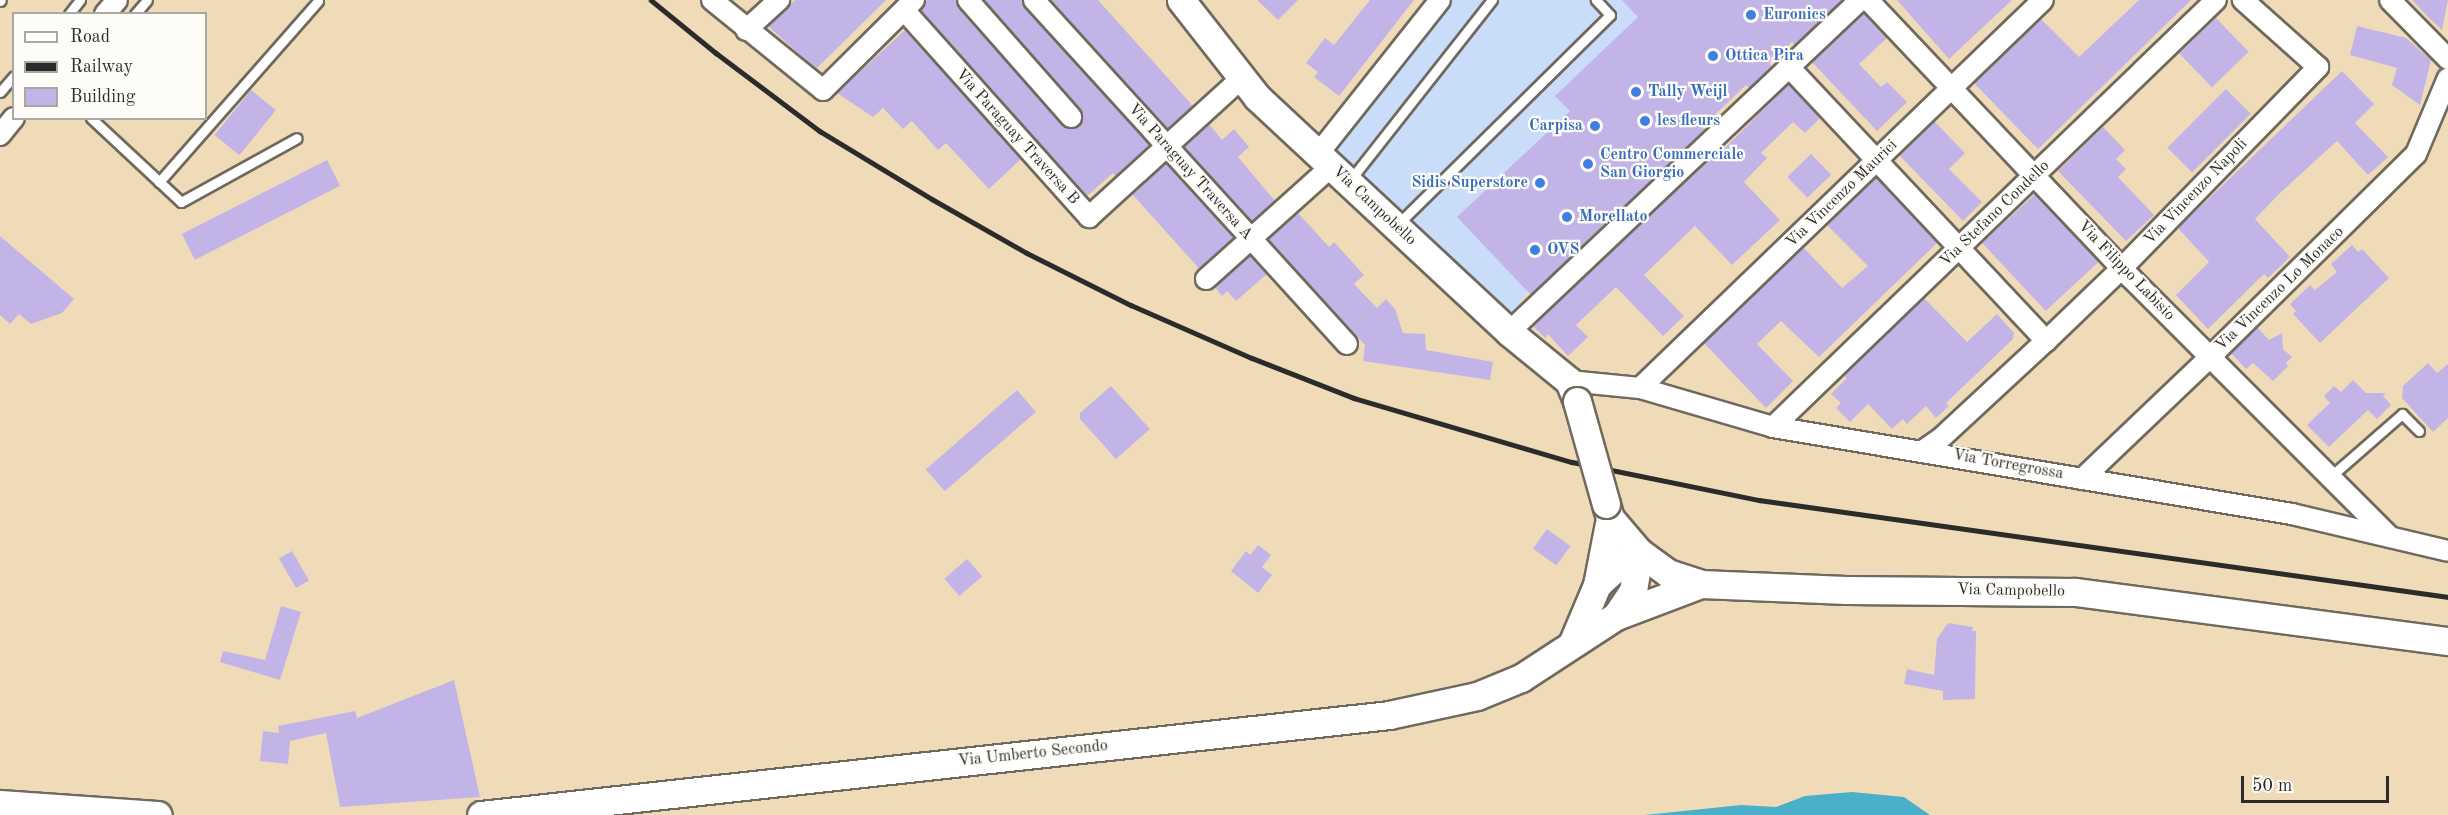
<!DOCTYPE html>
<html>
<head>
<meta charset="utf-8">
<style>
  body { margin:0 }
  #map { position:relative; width:2448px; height:815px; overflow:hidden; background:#f0dbb9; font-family:"Old Standard TT",serif }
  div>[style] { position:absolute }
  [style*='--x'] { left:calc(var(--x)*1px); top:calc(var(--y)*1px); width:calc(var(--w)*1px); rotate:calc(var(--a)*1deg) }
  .built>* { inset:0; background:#c9dcf9 }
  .water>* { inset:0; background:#4ab0c9 }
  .building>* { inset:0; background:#c3b4e8; transform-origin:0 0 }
  .roads { filter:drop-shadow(2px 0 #70695d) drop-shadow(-2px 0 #70695d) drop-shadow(0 2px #70695d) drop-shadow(0 -2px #70695d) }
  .lane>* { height:9px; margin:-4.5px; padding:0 4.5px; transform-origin:4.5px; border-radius:4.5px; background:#fff }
  .street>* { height:20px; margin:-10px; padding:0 10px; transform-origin:10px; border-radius:10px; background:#fff }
  .secondary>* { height:27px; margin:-13.5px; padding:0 13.5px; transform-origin:13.5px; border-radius:13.5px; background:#fff }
  .rail>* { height:4.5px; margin:-2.25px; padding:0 2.25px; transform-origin:2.25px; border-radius:2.25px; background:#2b2b2b }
  .bridges { filter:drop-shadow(2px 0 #70695d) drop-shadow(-2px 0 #70695d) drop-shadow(0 2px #70695d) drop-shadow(0 -2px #70695d) }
  .secondary-bridge>* { height:27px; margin:-13.5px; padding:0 13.5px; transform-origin:13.5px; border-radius:13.5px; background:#fff }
  .dots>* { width:16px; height:16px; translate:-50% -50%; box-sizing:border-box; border:3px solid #fdfcf7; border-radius:50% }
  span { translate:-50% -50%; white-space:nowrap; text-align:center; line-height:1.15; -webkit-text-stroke:4.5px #fdfcf7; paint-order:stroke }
  .shop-label { font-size:16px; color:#366cbe; font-weight:700 }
  .left { translate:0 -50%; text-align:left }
  .right { translate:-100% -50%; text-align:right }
  .street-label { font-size:16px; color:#2b2b2b }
  .legend { position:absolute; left:12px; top:12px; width:195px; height:108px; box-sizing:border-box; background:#fdfcf7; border:2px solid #a9a8a5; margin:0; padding:8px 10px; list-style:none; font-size:18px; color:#2b2b2b }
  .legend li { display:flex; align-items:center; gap:12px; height:30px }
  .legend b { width:30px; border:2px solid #a9a8a5 }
  .scale { position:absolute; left:2241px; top:776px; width:148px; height:27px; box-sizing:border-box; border:3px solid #2b2b2b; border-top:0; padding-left:8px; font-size:18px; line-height:21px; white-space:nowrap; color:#2b2b2b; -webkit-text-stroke:4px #fdfcf7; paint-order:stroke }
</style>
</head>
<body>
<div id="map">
  <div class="built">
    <i style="clip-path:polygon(1453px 0,1836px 0,1528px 291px,1506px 322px,1327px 158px)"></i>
  </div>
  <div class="water">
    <i style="clip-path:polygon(1852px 792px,1904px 797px,1930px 815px,1645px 815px,1741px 805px,1776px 807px,1805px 796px)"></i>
  </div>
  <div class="building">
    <i style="clip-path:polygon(795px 0,886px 0,816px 69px,768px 26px)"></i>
    <i style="clip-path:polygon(927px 0,956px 0,959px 8px,1062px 125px,1074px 129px,1082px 120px,1080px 109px,984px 0,1022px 0,1025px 8px,1150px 145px,1116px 177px,1113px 173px,1087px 196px,921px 10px)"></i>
    <i style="clip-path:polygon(1050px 0,1098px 0,1193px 106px,1168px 129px)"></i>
    <i style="clip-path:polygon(1257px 0,1298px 0,1278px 20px)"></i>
    <i style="clip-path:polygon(1370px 0,1414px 0,1339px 96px,1314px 77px,1318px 72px,1306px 63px,1325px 38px,1334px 45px)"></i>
    <i style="clip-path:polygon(1622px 0,1843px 0,1795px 45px,1792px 42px,1769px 63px,1772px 67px,1749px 88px,1746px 85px,1702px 127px,1705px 130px,1531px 295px,1457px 217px,1570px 111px,1555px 96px,1638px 17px)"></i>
    <i style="clip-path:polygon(1897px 0,2012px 0,1949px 59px)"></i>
    <i style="clip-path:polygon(2139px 0,2191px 0,2038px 149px,1974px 83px,2041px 19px,2079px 57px)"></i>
    <i style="clip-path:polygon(2412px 0,2448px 0,2442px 30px,2430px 19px)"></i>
    <i style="clip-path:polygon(1864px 13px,1887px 38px,1859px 64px,1881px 87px,1887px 82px,1907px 102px,1877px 131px,1812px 62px)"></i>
    <i style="left:2216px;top:18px;width:47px;height:51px;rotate:46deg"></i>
    <i style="clip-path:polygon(2357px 26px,2406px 38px,2431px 60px,2420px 105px,2392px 85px,2397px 68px,2350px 55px)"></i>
    <i style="clip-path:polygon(905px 30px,1021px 159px,989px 189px,946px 143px,938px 150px,912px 121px,903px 129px,883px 108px,873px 117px,837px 93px)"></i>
    <i style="clip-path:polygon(2342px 71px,2374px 104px,2355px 123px,2388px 157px,2368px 175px,2337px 141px,2280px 193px,2255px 219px,2290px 257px,2268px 278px,2264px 274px,2208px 329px,2176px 295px,2209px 262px,2178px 228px)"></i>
    <i style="clip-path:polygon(1789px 84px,1820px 118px,1805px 133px,1793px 122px,1761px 153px,1767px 158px,1744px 182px,1780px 220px,1732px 265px,1695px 226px,1644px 275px,1684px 316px,1663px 336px,1616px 287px,1576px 325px,1588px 337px,1568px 356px,1548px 334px,1545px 338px,1533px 326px,1721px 148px,1723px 150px)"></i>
    <i style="left:2226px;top:89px;width:35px;height:83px;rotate:45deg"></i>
    <i style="left:251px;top:90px;width:32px;height:58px;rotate:39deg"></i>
    <i style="clip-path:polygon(1934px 121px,1965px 153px,1949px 169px,1982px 202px,1963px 221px,1899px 155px)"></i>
    <i style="clip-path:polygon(1209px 124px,1222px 140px,1234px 129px,1249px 147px,1238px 157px,1275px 201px,1252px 222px,1184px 147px)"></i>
    <i style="clip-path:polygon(2103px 127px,2125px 150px,2116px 159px,2126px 169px,2118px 177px,2154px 215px,2126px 241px,2058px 171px)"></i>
    <i style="left:1811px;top:154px;width:29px;height:33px;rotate:46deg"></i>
    <i style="left:327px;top:160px;width:29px;height:163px;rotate:63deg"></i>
    <i style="left:1166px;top:163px;width:101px;height:46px;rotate:48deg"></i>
    <i style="clip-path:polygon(1876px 177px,1937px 243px,1819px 357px,1781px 321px,1757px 344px,1793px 381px,1766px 408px,1704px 343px,1803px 247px,1842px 288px,1868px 266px,1827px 225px)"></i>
    <i style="left:2035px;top:194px;width:93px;height:72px;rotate:47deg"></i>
    <i style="clip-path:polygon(1298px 213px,1329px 247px,1334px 242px,1364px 275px,1354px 284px,1377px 308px,1386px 299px,1395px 309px,1403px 333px,1425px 334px,1426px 350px,1493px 362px,1490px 380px,1363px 361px,1365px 345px,1268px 239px)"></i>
    <i style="clip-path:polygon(0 236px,74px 299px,62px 313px,31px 324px,19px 314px,10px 324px,0 315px)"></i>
    <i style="clip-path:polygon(2352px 245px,2358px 252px,2362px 249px,2389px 278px,2320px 343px,2293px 314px,2296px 311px,2290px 304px,2310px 285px,2315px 290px,2337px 272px,2331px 264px)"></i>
    <i style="clip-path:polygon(1250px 255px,1267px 274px,1236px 301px,1227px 291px,1222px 296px,1215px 287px)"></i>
    <i style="clip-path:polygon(1924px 298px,1967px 342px,1997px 314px,2014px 333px,2013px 339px,1946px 403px,1949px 406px,1936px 418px,1926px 406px,1907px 424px,1903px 419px,1892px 429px,1868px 404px,1850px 422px,1836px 408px,1841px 403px,1831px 394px,1847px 378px,1844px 376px)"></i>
    <i style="clip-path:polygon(2257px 327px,2269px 340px,2282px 333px,2283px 349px,2292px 357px,2286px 363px,2288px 366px,2273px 381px,2253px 363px,2246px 369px,2231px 353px)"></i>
    <i style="clip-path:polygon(2428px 363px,2437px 373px,2448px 364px,2448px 418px,2433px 432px,2402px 398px,2403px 386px)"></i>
    <i style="clip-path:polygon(2353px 380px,2366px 393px,2386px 393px,2383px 396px,2391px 405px,2377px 419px,2368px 410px,2329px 447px,2307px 425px,2330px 403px,2324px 396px,2334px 386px,2341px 392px)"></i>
    <i style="clip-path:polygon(1111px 386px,1150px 429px,1116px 459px,1080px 419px,1080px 413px)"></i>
    <i style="left:1017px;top:390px;width:29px;height:121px;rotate:49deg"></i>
    <i style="left:1547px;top:529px;width:29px;height:24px;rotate:36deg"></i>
    <i style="clip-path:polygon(1258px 545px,1271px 555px,1262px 567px,1272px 575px,1258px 593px,1231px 571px,1246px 551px,1250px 555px)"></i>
    <i style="left:292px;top:551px;width:34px;height:15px;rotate:60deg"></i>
    <i style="left:967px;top:559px;width:23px;height:30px;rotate:49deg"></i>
    <i style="clip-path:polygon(281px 606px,301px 612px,280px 680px,220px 662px,223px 651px,265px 660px)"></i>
    <i style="clip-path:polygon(1948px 623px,1973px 627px,1972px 631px,1976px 631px,1975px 699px,1943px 700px,1943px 691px,1904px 684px,1907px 669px,1934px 675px,1937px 639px)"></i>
    <i style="clip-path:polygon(454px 680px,480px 797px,340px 807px,326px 733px,290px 741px,288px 764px,260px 761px,263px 731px,279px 733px,278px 726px,355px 711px,357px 718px)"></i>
  </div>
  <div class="roads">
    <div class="lane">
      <i style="--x:0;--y:1;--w:1;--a:-45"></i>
      <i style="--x:69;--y:14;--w:18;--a:-52"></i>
      <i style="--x:135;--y:14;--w:18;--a:-49"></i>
      <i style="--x:0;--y:92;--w:21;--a:-49"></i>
      <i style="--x:91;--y:118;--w:123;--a:43"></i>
      <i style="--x:181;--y:202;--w:132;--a:-28.9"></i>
      <i style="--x:1351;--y:179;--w:228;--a:-51.8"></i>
      <i style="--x:159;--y:182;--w:241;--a:-48.7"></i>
      <i style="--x:1397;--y:225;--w:299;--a:-44.6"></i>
      <i style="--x:1610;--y:15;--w:21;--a:-133"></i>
      <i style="--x:2330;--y:477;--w:96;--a:-41.2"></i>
      <i style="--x:2402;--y:414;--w:24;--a:45"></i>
    </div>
    <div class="street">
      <i style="--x:712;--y:0;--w:143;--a:39"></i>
      <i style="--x:823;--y:90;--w:128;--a:-44.7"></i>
      <i style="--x:968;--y:0;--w:156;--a:48.6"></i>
      <i style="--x:1034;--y:0;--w:465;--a:47.7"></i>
      <i style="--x:1868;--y:0;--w:383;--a:46.6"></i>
      <i style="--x:2131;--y:278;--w:366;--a:45"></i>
      <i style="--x:2390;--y:0;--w:83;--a:45.5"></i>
      <i style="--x:904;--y:10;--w:278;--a:48.2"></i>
      <i style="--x:1089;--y:217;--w:207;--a:-42.3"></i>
      <i style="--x:105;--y:14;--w:18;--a:-49"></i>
      <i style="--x:746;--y:30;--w:45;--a:-42.3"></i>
      <i style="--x:1789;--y:67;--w:376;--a:46.8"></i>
      <i style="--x:0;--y:135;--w:22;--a:-51"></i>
      <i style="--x:1318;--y:154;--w:196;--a:-51.6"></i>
      <i style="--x:1206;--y:279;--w:168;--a:-41.9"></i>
      <i style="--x:1509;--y:332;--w:483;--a:-43.4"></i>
      <i style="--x:1569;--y:381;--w:71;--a:5.6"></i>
      <i style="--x:1640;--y:388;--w:139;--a:16.3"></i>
      <i style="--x:1773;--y:427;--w:526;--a:9.52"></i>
      <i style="--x:2292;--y:514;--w:160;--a:13.3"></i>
      <i style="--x:1640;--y:388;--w:559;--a:-43.91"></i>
      <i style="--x:1773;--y:427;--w:615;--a:-43.95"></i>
      <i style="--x:1924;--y:450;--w:19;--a:-35"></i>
      <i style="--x:1940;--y:439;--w:144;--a:-42.8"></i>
      <i style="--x:2046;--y:341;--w:105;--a:-43.8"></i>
      <i style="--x:2122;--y:268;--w:281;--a:-45.7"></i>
      <i style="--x:2318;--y:67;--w:101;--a:-138.2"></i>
      <i style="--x:2082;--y:479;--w:177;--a:-43.6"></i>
      <i style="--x:2210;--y:357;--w:289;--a:-44.6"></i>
      <i style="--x:2416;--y:154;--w:82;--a:-67.2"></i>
    </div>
    <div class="secondary">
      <i style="--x:1181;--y:0;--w:123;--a:51.9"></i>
      <i style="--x:1257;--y:97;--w:345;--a:43"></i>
      <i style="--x:1509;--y:332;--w:77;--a:39.2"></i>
      <i style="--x:1569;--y:381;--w:22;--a:68"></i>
      <i style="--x:1606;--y:504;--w:15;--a:74"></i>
      <i style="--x:1610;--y:518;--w:45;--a:49.5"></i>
      <i style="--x:1639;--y:552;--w:36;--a:36"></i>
      <i style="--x:1668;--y:573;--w:35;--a:18"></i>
      <i style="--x:1701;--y:584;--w:145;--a:2.4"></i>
      <i style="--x:1846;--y:590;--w:229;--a:0.5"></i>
      <i style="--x:2075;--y:592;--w:376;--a:7.5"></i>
      <i style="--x:1597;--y:585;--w:68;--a:-79"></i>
      <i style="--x:1616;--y:616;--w:30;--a:-56"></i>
      <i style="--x:1633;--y:591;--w:39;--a:-81"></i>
      <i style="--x:1572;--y:644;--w:64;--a:-67"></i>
      <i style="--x:1597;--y:585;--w:34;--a:-43"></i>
      <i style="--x:1622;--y:562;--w:20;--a:-30"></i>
      <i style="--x:0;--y:804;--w:158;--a:4"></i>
      <i style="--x:481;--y:815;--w:913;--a:-6.28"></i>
      <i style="--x:1389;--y:715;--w:90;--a:-12.2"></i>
      <i style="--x:1477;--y:696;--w:48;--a:-22.2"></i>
      <i style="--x:1521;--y:678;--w:113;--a:-33.1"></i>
      <i style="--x:1616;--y:616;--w:91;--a:-20.6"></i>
    </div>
  </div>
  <div class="rail">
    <i style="--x:651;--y:0;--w:84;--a:39.2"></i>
    <i style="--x:716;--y:53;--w:130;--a:36.9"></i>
    <i style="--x:820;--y:131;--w:131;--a:31.3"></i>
    <i style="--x:932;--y:199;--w:109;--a:29.6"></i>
    <i style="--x:1027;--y:253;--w:116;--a:26.6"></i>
    <i style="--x:1131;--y:305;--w:132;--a:23.7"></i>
    <i style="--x:1252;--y:358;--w:110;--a:21.4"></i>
    <i style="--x:1354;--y:398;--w:227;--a:16.4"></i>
    <i style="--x:1572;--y:462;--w:191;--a:11.5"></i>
    <i style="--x:1759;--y:500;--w:696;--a:8.01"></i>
  </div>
  <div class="bridges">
    <div class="secondary-bridge">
      <i style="--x:1577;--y:401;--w:107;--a:74.3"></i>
    </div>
  </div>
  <div class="dots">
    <i style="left:1751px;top:15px;background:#3f7fe0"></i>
    <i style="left:1713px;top:56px;background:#3f7fe0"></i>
    <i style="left:1636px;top:92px;background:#3f7fe0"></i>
    <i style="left:1645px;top:121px;background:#3f7fe0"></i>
    <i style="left:1595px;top:126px;background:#3f7fe0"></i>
    <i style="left:1588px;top:164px;background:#3f7fe0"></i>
    <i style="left:1540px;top:183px;background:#3f7fe0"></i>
    <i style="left:1567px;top:217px;background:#3f7fe0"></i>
    <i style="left:1535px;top:250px;background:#3f7fe0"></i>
  </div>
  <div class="shop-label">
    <span class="left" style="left:1763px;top:15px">Euronics</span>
    <span class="left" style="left:1725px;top:56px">Ottica Pira</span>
    <span class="left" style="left:1648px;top:92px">Tally Weijl</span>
    <span class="left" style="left:1657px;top:121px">les fleurs</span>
    <span class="right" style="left:1583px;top:126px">Carpisa</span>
    <span class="left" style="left:1600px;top:164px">Centro Commerciale<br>San Giorgio</span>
    <span class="right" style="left:1528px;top:183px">Sidis Superstore</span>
    <span class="left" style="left:1579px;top:217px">Morellato</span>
    <span class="left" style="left:1547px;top:250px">OVS</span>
  </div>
  <div class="street-label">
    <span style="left:1017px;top:137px;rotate:48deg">Via Paraguay Traversa B</span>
    <span style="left:1190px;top:172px;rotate:48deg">Via Paraguay Traversa A</span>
    <span style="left:2196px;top:192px;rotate:-46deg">Via Vincenzo Napoli</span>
    <span style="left:1842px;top:194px;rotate:-44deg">Via Vincenzo Maurici</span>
    <span style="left:1374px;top:206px;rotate:43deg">Via Campobello</span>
    <span style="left:1995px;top:214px;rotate:-44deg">Via Stefano Condello</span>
    <span style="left:2126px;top:271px;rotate:46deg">Via Filippo Labisio</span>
    <span style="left:2280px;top:289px;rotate:-44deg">Via Vincenzo Lo Monaco</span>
    <span style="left:2008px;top:465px;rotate:10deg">Via Torregrossa</span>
    <span style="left:2011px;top:591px;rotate:1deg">Via Campobello</span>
    <span style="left:1033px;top:754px;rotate:-6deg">Via Umberto Secondo</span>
  </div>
  <ul class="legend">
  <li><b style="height:8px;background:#fff"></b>Road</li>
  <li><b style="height:8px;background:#2b2b2b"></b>Railway</li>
  <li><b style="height:16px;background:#c3b4e8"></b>Building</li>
  </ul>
  <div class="scale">50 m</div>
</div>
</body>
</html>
